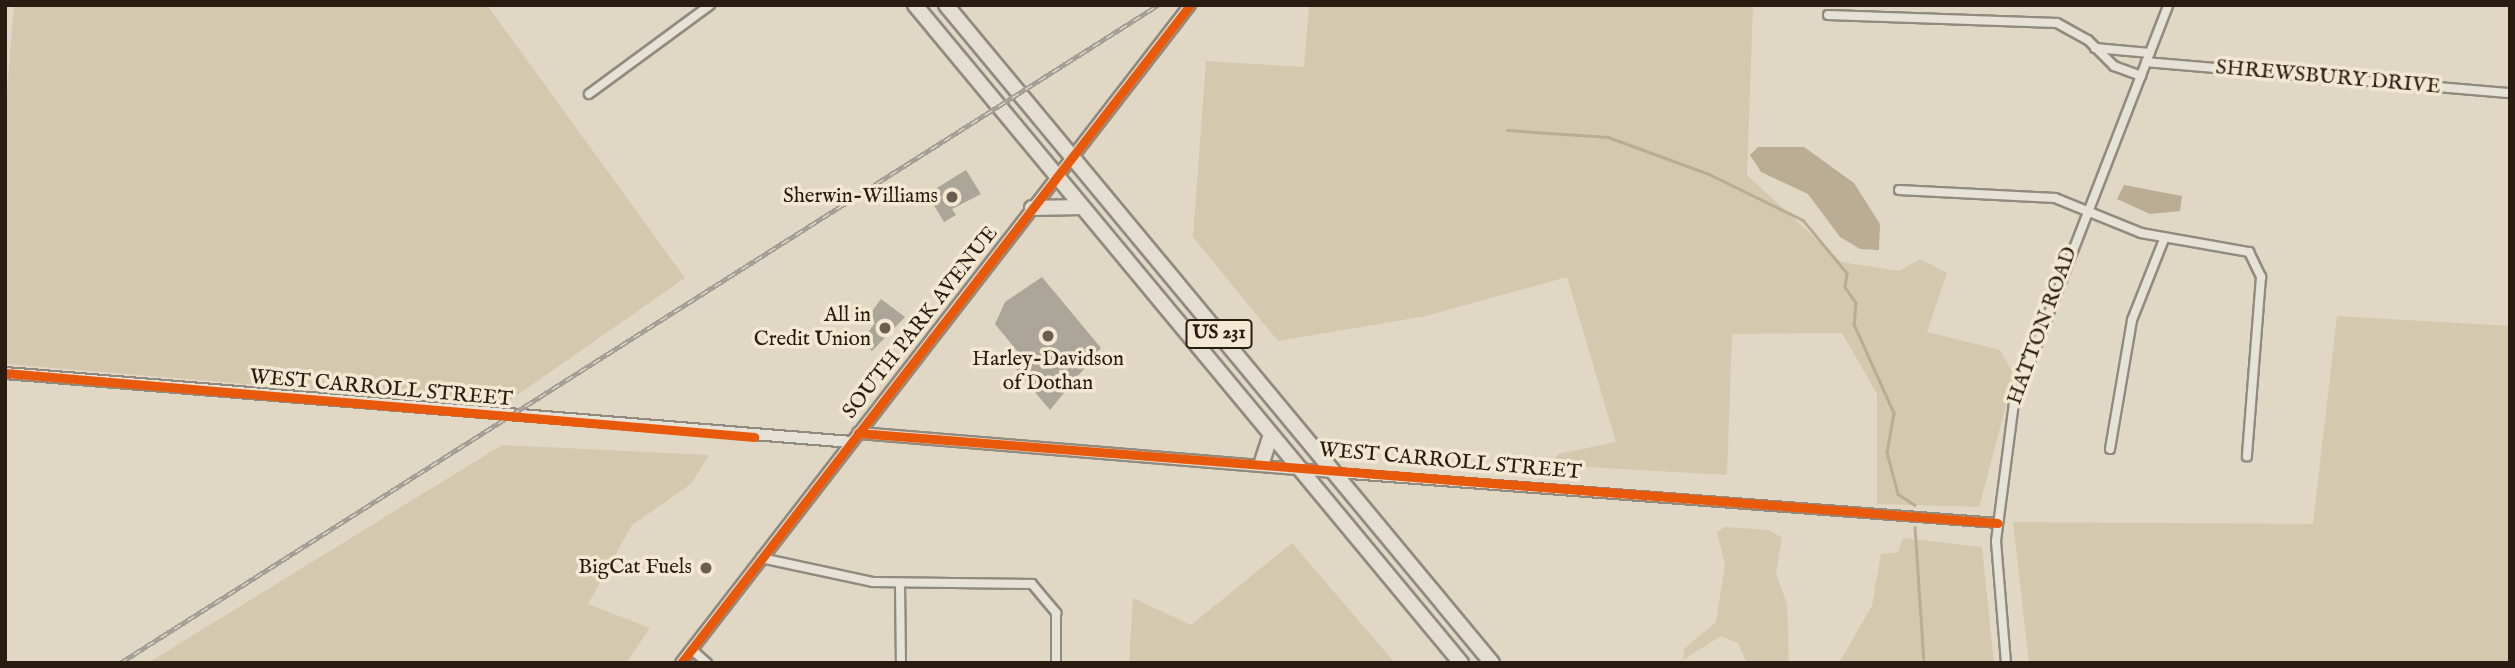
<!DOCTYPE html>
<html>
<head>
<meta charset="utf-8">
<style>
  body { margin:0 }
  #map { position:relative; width:2515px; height:668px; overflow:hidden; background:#e0d8c4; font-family:"IM FELL English",serif }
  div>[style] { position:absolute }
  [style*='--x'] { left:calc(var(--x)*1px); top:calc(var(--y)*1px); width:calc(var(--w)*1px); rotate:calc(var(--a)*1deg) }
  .green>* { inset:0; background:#d4c8ae }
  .water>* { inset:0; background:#baad94 }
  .stream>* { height:2.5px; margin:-1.25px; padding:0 1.25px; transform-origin:1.25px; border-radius:1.25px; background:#baad94 }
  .building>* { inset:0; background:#aca699 }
  .roads { filter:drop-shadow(2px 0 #918b7f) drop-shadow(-2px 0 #918b7f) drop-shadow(0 2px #918b7f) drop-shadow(0 -2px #918b7f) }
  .street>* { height:8px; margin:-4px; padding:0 4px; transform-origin:4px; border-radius:4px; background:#e7e2d8 }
  .secondary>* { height:10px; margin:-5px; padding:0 5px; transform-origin:5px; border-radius:5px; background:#e7e2d8 }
  .highway>* { height:14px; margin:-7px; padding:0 7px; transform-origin:7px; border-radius:7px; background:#e3ddd2 }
  .rail>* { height:5px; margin-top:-2.5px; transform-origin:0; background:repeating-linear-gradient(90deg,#f3e8d1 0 8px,#a49f97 0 16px); box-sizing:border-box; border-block:2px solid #a49f97 }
  .cycleway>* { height:9px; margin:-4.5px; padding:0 4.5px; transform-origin:4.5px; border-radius:4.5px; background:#e8590c }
  .dots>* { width:19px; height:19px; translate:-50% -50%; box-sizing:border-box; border:4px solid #f3e8d1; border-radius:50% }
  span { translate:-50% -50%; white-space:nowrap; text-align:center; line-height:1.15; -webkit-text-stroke:7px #f3e8d1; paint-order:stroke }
  .shield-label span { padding:2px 5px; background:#f3e8d1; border:2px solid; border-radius:5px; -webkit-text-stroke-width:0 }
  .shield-label { font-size:19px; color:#2b1c12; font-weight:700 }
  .street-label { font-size:21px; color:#2b1c12 }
  .poi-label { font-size:21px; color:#2b1c12 }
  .right { translate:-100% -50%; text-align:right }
  .frame { position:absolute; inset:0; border:7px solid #2b1c12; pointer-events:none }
</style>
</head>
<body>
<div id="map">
  <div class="green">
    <i style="clip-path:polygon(14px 5px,487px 5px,685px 278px,503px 405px,5px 364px,5px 118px)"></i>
    <i style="clip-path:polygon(1309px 5px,1753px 5px,1747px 175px,1841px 262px,1899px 271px,1920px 259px,1947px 273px,1927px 332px,2000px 350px,2014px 375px,1979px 507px,1877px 504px,1877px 394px,1842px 333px,1732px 334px,1727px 475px,1551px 465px,1558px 454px,1616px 442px,1567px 277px,1426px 316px,1278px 341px,1193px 237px,1206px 61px,1304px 67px)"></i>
    <i style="clip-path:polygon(2337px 316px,2510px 326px,2510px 663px,2029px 663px,2013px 522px,2313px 524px)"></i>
    <i style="clip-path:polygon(502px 445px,709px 455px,691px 484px,632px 525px,588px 604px,650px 628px,626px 663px,148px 663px)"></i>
    <i style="clip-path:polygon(1725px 527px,1769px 530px,1782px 538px,1776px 573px,1787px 604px,1789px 663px,1747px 663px,1738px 643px,1721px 636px,1683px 660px,1684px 649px,1716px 622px,1725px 565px,1717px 532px)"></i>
    <i style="clip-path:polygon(1903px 538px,1982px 547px,1994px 663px,1839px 663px,1872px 606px,1881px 554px,1898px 552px)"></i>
    <i style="clip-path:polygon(1292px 543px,1395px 663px,1129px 663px,1133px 598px,1191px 625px)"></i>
  </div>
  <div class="water">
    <i style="clip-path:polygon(1758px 147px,1804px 147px,1854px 183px,1880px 224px,1879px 250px,1860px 249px,1840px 237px,1808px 194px,1761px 172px,1750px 155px)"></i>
    <i style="clip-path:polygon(2124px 185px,2182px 196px,2180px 211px,2150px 214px,2117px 199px)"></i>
  </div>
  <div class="stream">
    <i style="--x:1507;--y:130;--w:101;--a:4"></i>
    <i style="--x:1608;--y:137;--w:108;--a:20.1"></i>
    <i style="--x:1709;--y:174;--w:105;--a:26.1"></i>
    <i style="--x:1803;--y:220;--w:69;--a:50.3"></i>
    <i style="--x:1847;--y:273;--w:14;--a:98"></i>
    <i style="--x:1845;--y:287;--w:19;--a:55"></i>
    <i style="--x:1856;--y:303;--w:21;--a:95"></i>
    <i style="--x:1854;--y:324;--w:98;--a:65.8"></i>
    <i style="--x:1894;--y:413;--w:40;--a:100"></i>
    <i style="--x:1887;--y:452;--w:43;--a:75.3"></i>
    <i style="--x:1898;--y:494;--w:20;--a:33"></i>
    <i style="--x:1915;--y:527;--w:136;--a:86.2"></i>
  </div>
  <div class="building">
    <i style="clip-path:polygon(966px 170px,981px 194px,952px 209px,956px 215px,944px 222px,927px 194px)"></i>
    <i style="clip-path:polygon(1042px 277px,1101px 348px,1050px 410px,1016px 370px,1026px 362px,995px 324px,1005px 302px)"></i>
    <i style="clip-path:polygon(881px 299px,905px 317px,872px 351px,861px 342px,875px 323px,867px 318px)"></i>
  </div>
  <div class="roads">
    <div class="street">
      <i style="--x:1828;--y:15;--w:229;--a:2"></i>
      <i style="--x:2057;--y:23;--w:35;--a:29"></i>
      <i style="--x:2088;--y:40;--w:37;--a:45"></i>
      <i style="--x:2114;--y:66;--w:29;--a:20"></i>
      <i style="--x:2095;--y:48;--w:55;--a:5.2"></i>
      <i style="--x:2146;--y:62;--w:365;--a:4.9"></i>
      <i style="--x:589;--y:94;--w:150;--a:-36.3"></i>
      <i style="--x:1899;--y:190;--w:156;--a:2.9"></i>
      <i style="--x:2055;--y:198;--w:93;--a:22.1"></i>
      <i style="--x:2141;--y:233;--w:110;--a:10"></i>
      <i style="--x:2249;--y:252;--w:28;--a:64"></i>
      <i style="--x:2261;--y:277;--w:180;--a:94.5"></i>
      <i style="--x:2110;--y:449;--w:131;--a:-80.3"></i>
      <i style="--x:2132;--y:320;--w:87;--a:-68.4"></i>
      <i style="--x:1337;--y:473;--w:662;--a:4.33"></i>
      <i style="--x:761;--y:558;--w:115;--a:12.1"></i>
      <i style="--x:873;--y:582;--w:159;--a:0.7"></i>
      <i style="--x:1032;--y:584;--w:38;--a:50"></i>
      <i style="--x:1056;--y:613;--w:50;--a:90"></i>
      <i style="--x:900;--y:584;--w:79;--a:89.3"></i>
      <i style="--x:691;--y:649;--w:21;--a:41"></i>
      <i style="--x:2006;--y:663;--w:122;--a:-94.7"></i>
      <i style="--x:1996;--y:541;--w:139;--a:-82.6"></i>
      <i style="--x:2014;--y:403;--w:427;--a:-68.8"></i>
    </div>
    <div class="secondary">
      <i style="--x:5;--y:373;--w:849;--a:4.66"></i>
      <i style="--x:858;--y:433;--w:478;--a:4.7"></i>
      <i style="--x:681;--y:663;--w:832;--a:-52.28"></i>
    </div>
    <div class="highway">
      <i style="--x:915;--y:5;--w:855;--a:50.31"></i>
      <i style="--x:946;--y:5;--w:855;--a:50.31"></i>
      <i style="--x:1032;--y:208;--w:50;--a:-1.1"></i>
      <i style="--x:1262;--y:462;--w:28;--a:-72"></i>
    </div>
  </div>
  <div class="rail">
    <i style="--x:120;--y:663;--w:1229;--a:-32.37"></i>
  </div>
  <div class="cycleway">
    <i style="--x:5;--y:373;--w:752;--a:4.88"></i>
    <i style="--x:858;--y:433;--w:1143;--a:4.52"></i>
    <i style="--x:681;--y:663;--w:832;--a:-52.28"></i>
  </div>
  <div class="dots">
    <i style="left:952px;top:197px;background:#6a5e50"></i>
    <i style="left:885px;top:328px;background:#6a5e50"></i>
    <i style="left:1048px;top:336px;background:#6a5e50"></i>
    <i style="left:706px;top:568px;background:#6a5e50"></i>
  </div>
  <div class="shield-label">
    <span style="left:1219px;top:334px">US 231</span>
  </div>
  <div class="street-label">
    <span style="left:2328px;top:78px;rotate:5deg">SHREWSBURY DRIVE</span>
    <span style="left:921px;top:323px;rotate:-52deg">SOUTH PARK AVENUE</span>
    <span style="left:2043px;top:326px;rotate:-70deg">HATTON ROAD</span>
    <span style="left:381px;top:389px;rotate:5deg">WEST CARROLL STREET</span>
    <span style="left:1450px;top:462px;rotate:5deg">WEST CARROLL STREET</span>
  </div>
  <div class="poi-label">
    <span class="right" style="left:938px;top:197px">Sherwin-Williams</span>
    <span class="right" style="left:871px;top:328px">All in<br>Credit Union</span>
    <span style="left:1048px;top:372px">Harley-Davidson<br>of Dothan</span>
    <span class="right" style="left:692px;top:568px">BigCat Fuels</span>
  </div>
  <div class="frame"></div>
</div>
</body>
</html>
